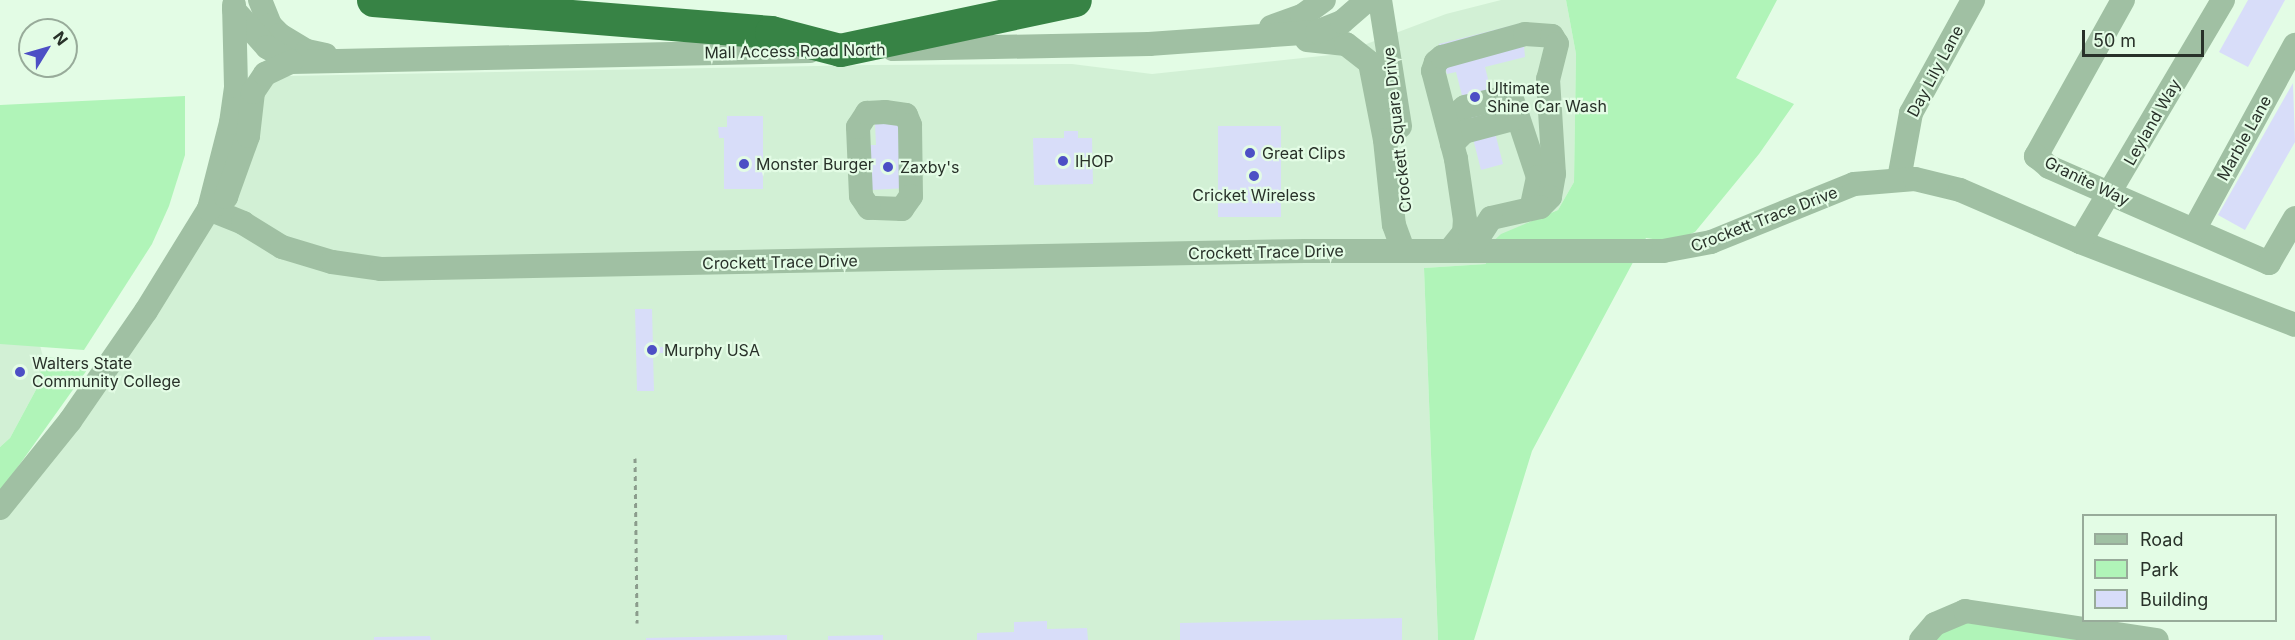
<!DOCTYPE html>
<html>
<head>
<meta charset="utf-8">
<style>
  body { margin:0 }
  #map { position:relative; width:2295px; height:640px; overflow:hidden; background:#e3fce5; font-family:Inter,sans-serif }
  div>[style] { position:absolute }
  [style*='--x'] { left:calc(var(--x)*1px); top:calc(var(--y)*1px); width:calc(var(--w)*1px); rotate:calc(var(--a)*1deg) }
  .built>* { inset:0; background:#d2f0d5 }
  .green>* { inset:0; background:#b0f4b8 }
  .building>* { inset:0; background:#d8ddf9; transform-origin:0 0 }
  .path>* { height:3px; margin-top:-1.5px; transform-origin:0; background:repeating-linear-gradient(90deg,#8b9c8c 0 4.5px,transparent 0 9px) }
  .minor>* { height:24px; margin:-12px; padding:0 12px; transform-origin:12px; border-radius:12px; background:#a0c0a3 }
  .highway>* { height:33px; margin:-16.5px; padding:0 16.5px; transform-origin:16.5px; border-radius:16.5px; background:#378345 }
  .dots>* { width:16px; height:16px; translate:-50% -50%; box-sizing:border-box; border:3px solid #e3fce5; border-radius:50% }
  span { translate:-50% -50%; white-space:nowrap; text-align:center; line-height:1.15; -webkit-text-stroke:4.5px #e3fce5; paint-order:stroke }
  .street-label { font-size:16px; color:#283129 }
  .poi-label { font-size:16px; color:#283129 }
  .left { translate:0 -50%; text-align:left }
  .legend { position:absolute; left:2082px; top:514px; width:195px; height:108px; box-sizing:border-box; background:#e3fce5; border:2px solid #98ab9a; margin:0; padding:8px 10px; list-style:none; font-size:18px; color:#283129 }
  .legend li { display:flex; align-items:center; gap:12px; height:30px }
  .legend b { width:30px; border:2px solid #98ab9a }
  .north { position:absolute; left:18px; top:18px; width:60px; height:60px; box-sizing:border-box; background:#e3fce5; border:2px solid #98ab9a; border-radius:50%; rotate:53deg; font-size:16px; font-weight:700; line-height:24px; text-align:center; color:#283129 }
  .north::after { content:''; display:block; margin:auto; width:21px; height:27px; background:#4d4fc5; clip-path:polygon(50% 0,100% 100%,50% 72%,0 100%) }
  .scale { position:absolute; left:2082px; top:30px; width:122px; height:27px; box-sizing:border-box; border:3px solid #283129; border-top:0; padding-left:8px; font-size:18px; line-height:21px; white-space:nowrap; color:#283129; -webkit-text-stroke:4px #e3fce5; paint-order:stroke }
</style>
</head>
<body>
<div id="map">
  <div class="built">
    <i style="clip-path:polygon(1501px 0,1566px 0,1576px 54px,1574px 182px,1558px 210px,1530px 221px,1486px 264px,1424px 268px,1438px 640px,0 640px,0 506px,209px 210px,236px 86px,287px 76px,869px 65px,1072px 64px,1152px 74px,1340px 54px,1446px 14px)"></i>
    <i style="clip-path:polygon(0 312px,35px 326px,43px 357px,38px 386px,10px 438px,0 447px)"></i>
  </div>
  <div class="green">
    <i style="clip-path:polygon(1566px 0,1777px 0,1736px 78px,1794px 104px,1759px 154px,1695px 232px,1673px 242px,1646px 238px,1532px 451px,1474px 640px,1438px 640px,1424px 268px,1486px 264px,1484px 250px,1501px 234px,1558px 210px,1574px 182px,1576px 54px)"></i>
    <i style="clip-path:polygon(185px 96px,185px 155px,169px 206px,152px 244px,84px 350px,0 344px,0 105px)"></i>
    <i style="clip-path:polygon(43px 357px,79px 360px,87px 370px,0 492px,0 447px,10px 438px,38px 386px)"></i>
    <i style="clip-path:polygon(1949px 617px,2157px 640px,1921px 640px)"></i>
  </div>
  <div class="building">
    <i style="clip-path:polygon(2248px 0,2285px 0,2248px 67px,2219px 52px)"></i>
    <i style="clip-path:polygon(1522px 23px,1525px 57px,1485px 67px,1491px 91px,1485px 93px,1503px 164px,1481px 170px,1456px 72px,1447px 74px,1439px 44px)"></i>
    <i style="clip-path:polygon(2293px 83px,2295px 142px,2245px 230px,2218px 215px)"></i>
    <i style="clip-path:polygon(727px 116px,763px 116px,763px 189px,724px 189px,724px 138px,719px 138px,718px 127px,727px 127px)"></i>
    <i style="clip-path:polygon(899px 123px,907px 188px,871px 190px,869px 145px,876px 145px,875px 124px)"></i>
    <i style="left:1218px;top:126px;width:63px;height:91px"></i>
    <i style="clip-path:polygon(1064px 131px,1078px 131px,1078px 138px,1092px 138px,1093px 184px,1034px 185px,1033px 138px,1064px 138px)"></i>
    <i style="clip-path:polygon(635px 309px,652px 309px,653px 347px,667px 347px,668px 353px,653px 353px,654px 391px,637px 391px)"></i>
    <i style="clip-path:polygon(1402px 618px,1402px 640px,1180px 640px,1180px 623px)"></i>
    <i style="clip-path:polygon(1047px 621px,1047px 629px,1087px 628px,1088px 640px,977px 640px,977px 633px,1014px 632px,1014px 622px)"></i>
    <i style="clip-path:polygon(787px 635px,787px 640px,646px 640px,646px 638px)"></i>
    <i style="clip-path:polygon(883px 635px,883px 640px,828px 640px,828px 636px)"></i>
    <i style="clip-path:polygon(430px 636px,431px 640px,374px 640px,374px 637px)"></i>
  </div>
  <div class="path">
    <i style="--x:635;--y:458;--w:165;--a:89.3"></i>
  </div>
  <div class="minor">
    <i style="--x:260;--y:0;--w:27;--a:68"></i>
    <i style="--x:270;--y:25;--w:14;--a:45"></i>
    <i style="--x:280;--y:35;--w:31;--a:31"></i>
    <i style="--x:307;--y:51;--w:19;--a:12"></i>
    <i style="--x:1380;--y:0;--w:128;--a:81"></i>
    <i style="--x:2123;--y:0;--w:179;--a:119.1"></i>
    <i style="--x:2036;--y:156;--w:17;--a:40"></i>
    <i style="--x:2049;--y:167;--w:240;--a:23.6"></i>
    <i style="--x:2269;--y:263;--w:52;--a:-60"></i>
    <i style="--x:234;--y:10;--w:50;--a:48.3"></i>
    <i style="--x:267;--y:47;--w:28;--a:32"></i>
    <i style="--x:291;--y:62;--w:519;--a:-1.21"></i>
    <i style="--x:1271;--y:27;--w:33;--a:-20"></i>
    <i style="--x:1302;--y:16;--w:27;--a:-36"></i>
    <i style="--x:1307;--y:40;--w:39;--a:6"></i>
    <i style="--x:1346;--y:44;--w:31;--a:38"></i>
    <i style="--x:1370;--y:63;--w:78;--a:79"></i>
    <i style="--x:1385;--y:140;--w:85;--a:84"></i>
    <i style="--x:1394;--y:225;--w:27;--a:70"></i>
    <i style="--x:893;--y:49;--w:256;--a:-1.1"></i>
    <i style="--x:1149;--y:44;--w:168;--a:-4.1"></i>
    <i style="--x:1317;--y:32;--w:27;--a:-22"></i>
    <i style="--x:1342;--y:22;--w:33;--a:-41"></i>
    <i style="--x:885;--y:112;--w:21;--a:8"></i>
    <i style="--x:906;--y:115;--w:11;--a:68"></i>
    <i style="--x:910;--y:125;--w:71;--a:89.2"></i>
    <i style="--x:911;--y:196;--w:16;--a:125"></i>
    <i style="--x:902;--y:209;--w:33;--a:-178"></i>
    <i style="--x:869;--y:208;--w:14;--a:-124"></i>
    <i style="--x:861;--y:196;--w:69;--a:-92.5"></i>
    <i style="--x:858;--y:127;--w:17;--a:-57"></i>
    <i style="--x:867;--y:113;--w:18;--a:-3"></i>
    <i style="--x:1447;--y:122;--w:23;--a:-40"></i>
    <i style="--x:1465;--y:107;--w:47;--a:-13.4"></i>
    <i style="--x:1511;--y:96;--w:85;--a:71.6"></i>
    <i style="--x:1538;--y:177;--w:30;--a:102"></i>
    <i style="--x:1452;--y:144;--w:17;--a:-45"></i>
    <i style="--x:1464;--y:132;--w:55;--a:-14.8"></i>
    <i style="--x:1899;--y:179;--w:67;--a:-79.7"></i>
    <i style="--x:1911;--y:113;--w:129;--a:-61.2"></i>
    <i style="--x:209;--y:209;--w:37;--a:22"></i>
    <i style="--x:243;--y:223;--w:46;--a:31.6"></i>
    <i style="--x:282;--y:247;--w:52;--a:16.7"></i>
    <i style="--x:332;--y:262;--w:49;--a:8.1"></i>
    <i style="--x:381;--y:269;--w:924;--a:-1.12"></i>
    <i style="--x:1305;--y:251;--w:358;--a:0"></i>
    <i style="--x:1663;--y:251;--w:49;--a:-10.6"></i>
    <i style="--x:1711;--y:242;--w:154;--a:-22.1"></i>
    <i style="--x:1854;--y:184;--w:61;--a:-4.7"></i>
    <i style="--x:1915;--y:179;--w:46;--a:13.7"></i>
    <i style="--x:1960;--y:190;--w:131;--a:23.4"></i>
    <i style="--x:2080;--y:242;--w:230;--a:21.1"></i>
    <i style="--x:209;--y:209;--w:89;--a:-75.7"></i>
    <i style="--x:231;--y:123;--w:37;--a:-82"></i>
    <i style="--x:236;--y:86;--w:81;--a:-91.4"></i>
    <i style="--x:2194;--y:230;--w:211;--a:-61.4"></i>
    <i style="--x:2080;--y:242;--w:281;--a:-59.4"></i>
    <i style="--x:1450;--y:250;--w:22;--a:-51"></i>
    <i style="--x:1464;--y:233;--w:13;--a:-86"></i>
    <i style="--x:1465;--y:220;--w:62;--a:-98.4"></i>
    <i style="--x:1456;--y:159;--w:91;--a:-104.6"></i>
    <i style="--x:1433;--y:71;--w:9;--a:-72"></i>
    <i style="--x:1436;--y:62;--w:8;--a:-40"></i>
    <i style="--x:1442;--y:57;--w:86;--a:-15.5"></i>
    <i style="--x:1525;--y:34;--w:27;--a:4"></i>
    <i style="--x:1552;--y:36;--w:9;--a:58"></i>
    <i style="--x:1557;--y:44;--w:36;--a:104"></i>
    <i style="--x:1548;--y:79;--w:95;--a:86.4"></i>
    <i style="--x:1554;--y:174;--w:23;--a:100"></i>
    <i style="--x:1550;--y:197;--w:14;--a:135"></i>
    <i style="--x:1540;--y:207;--w:50;--a:167.3"></i>
    <i style="--x:1491;--y:218;--w:38;--a:123"></i>
    <i style="--x:0;--y:508;--w:112;--a:-51.2"></i>
    <i style="--x:70;--y:421;--w:134;--a:-55.4"></i>
    <i style="--x:146;--y:311;--w:120;--a:-58.3"></i>
    <i style="--x:209;--y:209;--w:21;--a:-35"></i>
    <i style="--x:226;--y:197;--w:65;--a:-70.2"></i>
    <i style="--x:248;--y:136;--w:44;--a:-83.5"></i>
    <i style="--x:253;--y:92;--w:22;--a:-56"></i>
    <i style="--x:265;--y:74;--w:29;--a:-25"></i>
    <i style="--x:1921;--y:640;--w:21;--a:-49"></i>
    <i style="--x:1935;--y:624;--w:33;--a:-23"></i>
    <i style="--x:1965;--y:611;--w:194;--a:8.6"></i>
  </div>
  <div class="highway">
    <i style="--x:373;--y:0;--w:399;--a:4.6"></i>
    <i style="--x:771;--y:32;--w:71;--a:14.6"></i>
    <i style="--x:840;--y:50;--w:240;--a:-12"></i>
  </div>
  <div class="dots">
    <i style="left:1475px;top:97px;background:#4d4fc5"></i>
    <i style="left:1250px;top:153px;background:#4d4fc5"></i>
    <i style="left:1063px;top:161px;background:#4d4fc5"></i>
    <i style="left:744px;top:164px;background:#4d4fc5"></i>
    <i style="left:888px;top:167px;background:#4d4fc5"></i>
    <i style="left:1254px;top:176px;background:#4d4fc5"></i>
    <i style="left:652px;top:350px;background:#4d4fc5"></i>
    <i style="left:20px;top:372px;background:#4d4fc5"></i>
  </div>
  <div class="street-label">
    <span style="left:795px;top:51px;rotate:-1deg">Mall Access Road North</span>
    <span style="left:1935px;top:71px;rotate:-62deg">Day Lily Lane</span>
    <span style="left:2152px;top:122px;rotate:-60deg">Leyland Way</span>
    <span style="left:1397px;top:130px;rotate:-96deg">Crockett Square Drive</span>
    <span style="left:2244px;top:138px;rotate:-61deg">Marble Lane</span>
    <span style="left:2087px;top:181px;rotate:26deg">Granite Way</span>
    <span style="left:1764px;top:219px;rotate:-21deg">Crockett Trace Drive</span>
    <span style="left:1266px;top:252px;rotate:-1deg">Crockett Trace Drive</span>
    <span style="left:780px;top:262px;rotate:-1deg">Crockett Trace Drive</span>
  </div>
  <div class="poi-label">
    <span class="left" style="left:1487px;top:97px">Ultimate<br>Shine Car Wash</span>
    <span class="left" style="left:1262px;top:153px">Great Clips</span>
    <span class="left" style="left:1075px;top:161px">IHOP</span>
    <span class="left" style="left:756px;top:164px">Monster Burger</span>
    <span class="left" style="left:900px;top:167px">Zaxby's</span>
    <span style="left:1254px;top:195px">Cricket Wireless</span>
    <span class="left" style="left:664px;top:350px">Murphy USA</span>
    <span class="left" style="left:32px;top:372px">Walters State<br>Community College</span>
  </div>
  <ul class="legend">
  <li><b style="height:8px;background:#a0c0a3"></b>Road</li>
  <li><b style="height:16px;background:#b0f4b8"></b>Park</li>
  <li><b style="height:16px;background:#d8ddf9"></b>Building</li>
  </ul>
  <div class="north">N</div>
  <div class="scale">50 m</div>
</div>
</body>
</html>
